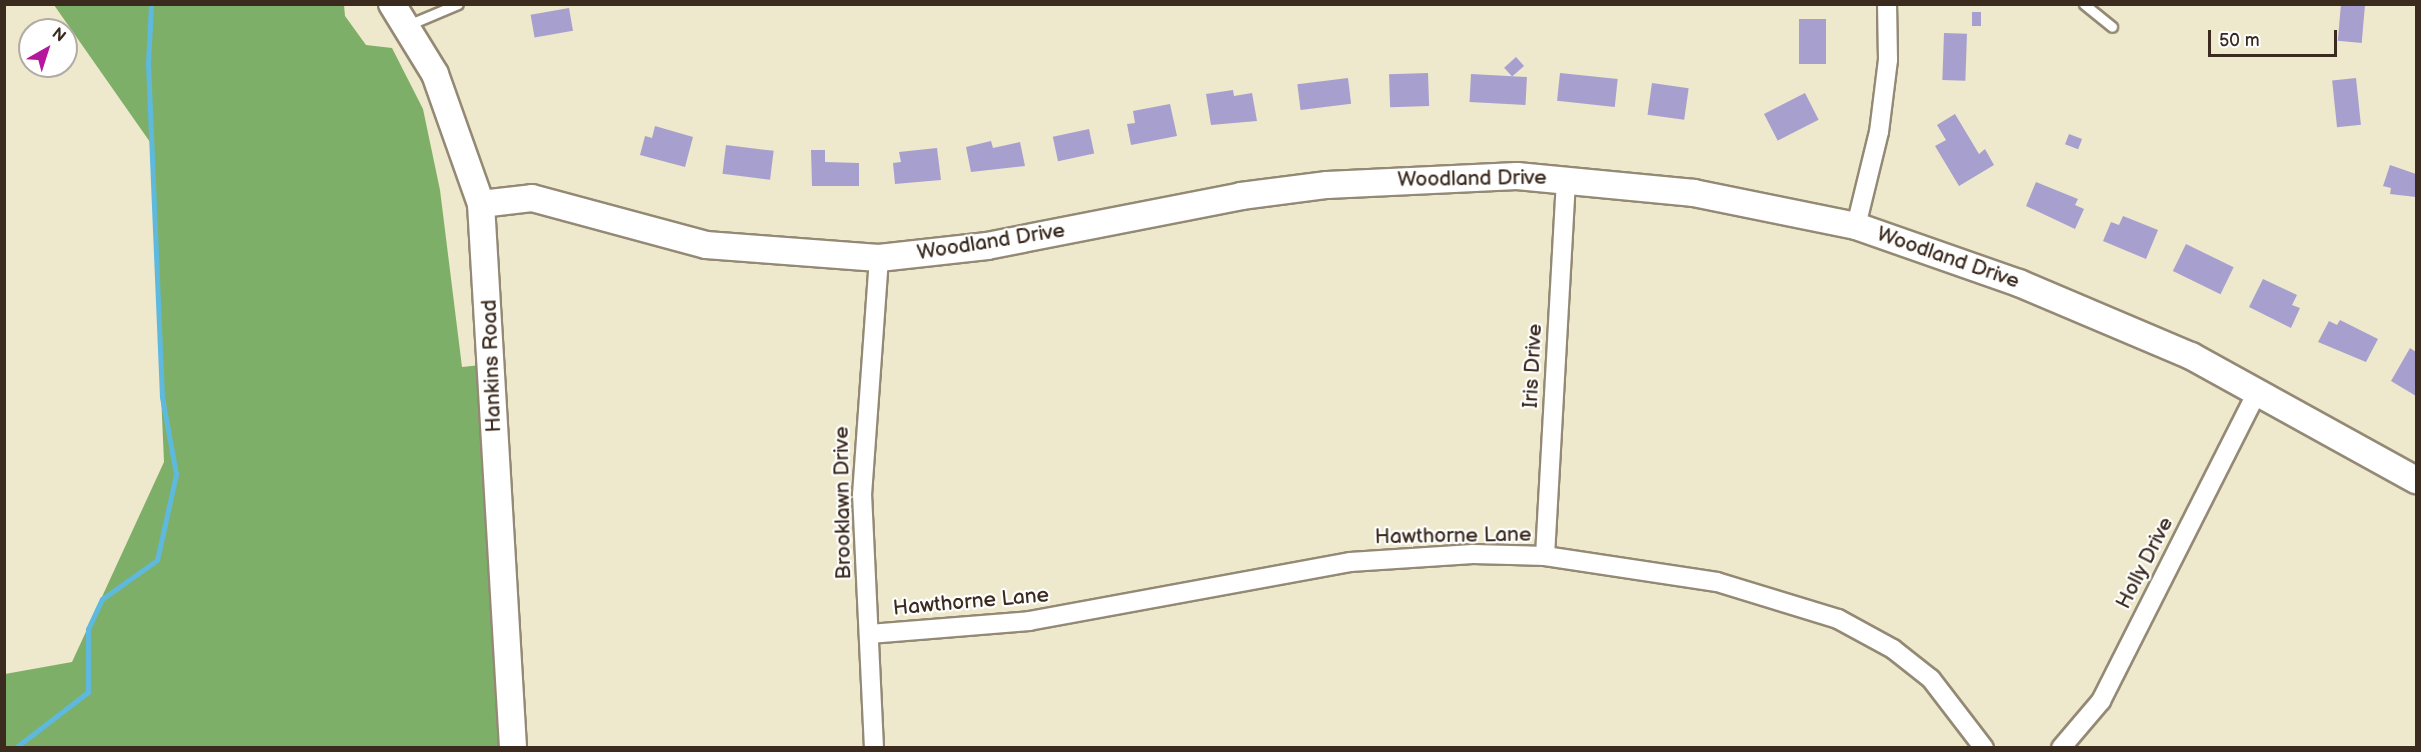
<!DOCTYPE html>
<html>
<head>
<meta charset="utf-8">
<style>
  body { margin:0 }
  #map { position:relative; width:2421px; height:752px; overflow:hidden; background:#eee8cc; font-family:"Balsamiq Sans",sans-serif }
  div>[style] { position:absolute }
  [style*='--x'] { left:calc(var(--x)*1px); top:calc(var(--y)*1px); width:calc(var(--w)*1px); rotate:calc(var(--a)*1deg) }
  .forest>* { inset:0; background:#7eaf69 }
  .stream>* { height:5px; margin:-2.5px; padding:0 2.5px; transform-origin:2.5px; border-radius:2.5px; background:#5fb9dd }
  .building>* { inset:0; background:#a7a0cf; transform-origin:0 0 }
  .roads { filter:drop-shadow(2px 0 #948975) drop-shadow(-2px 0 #948975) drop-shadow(0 2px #948975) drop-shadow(0 -2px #948975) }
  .lane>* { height:9px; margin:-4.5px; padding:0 4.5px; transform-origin:4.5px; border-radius:4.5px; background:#fff }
  .street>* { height:18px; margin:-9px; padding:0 9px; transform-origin:9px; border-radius:9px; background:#fff }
  .secondary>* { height:26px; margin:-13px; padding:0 13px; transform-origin:13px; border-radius:13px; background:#fff }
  span { translate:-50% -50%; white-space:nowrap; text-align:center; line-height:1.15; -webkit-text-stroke:4.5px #fff; paint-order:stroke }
  .street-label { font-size:21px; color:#3b2a1e }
  .frame { position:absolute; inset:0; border:6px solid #3b2a1e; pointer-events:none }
  .north { position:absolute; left:18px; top:18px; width:60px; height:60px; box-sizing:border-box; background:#fff; border:2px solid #b1aaa5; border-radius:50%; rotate:39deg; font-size:16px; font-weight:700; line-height:24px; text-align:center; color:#3b2a1e }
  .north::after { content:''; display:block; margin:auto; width:21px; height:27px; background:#b5179e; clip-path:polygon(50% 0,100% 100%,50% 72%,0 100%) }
  .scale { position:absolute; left:2208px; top:30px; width:129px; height:27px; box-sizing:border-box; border:3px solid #3b2a1e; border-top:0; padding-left:8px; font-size:18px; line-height:21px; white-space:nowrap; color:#3b2a1e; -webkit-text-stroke:4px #fff; paint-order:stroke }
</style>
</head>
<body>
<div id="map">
  <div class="forest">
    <i style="clip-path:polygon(54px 5px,344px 5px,345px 16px,366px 45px,392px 48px,423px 109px,440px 190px,462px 367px,491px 364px,512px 747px,5px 748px,5px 674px,72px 662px,164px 462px,150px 142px)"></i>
  </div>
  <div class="stream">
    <i style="--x:15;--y:748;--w:92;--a:-37.5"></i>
    <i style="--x:88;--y:692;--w:63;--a:-90"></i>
    <i style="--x:88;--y:629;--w:33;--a:-65"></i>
    <i style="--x:102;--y:599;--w:67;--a:-35.3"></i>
    <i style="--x:157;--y:560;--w:88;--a:-77.5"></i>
    <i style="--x:176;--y:474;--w:78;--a:-100.3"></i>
    <i style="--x:162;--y:397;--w:333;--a:-92.4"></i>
    <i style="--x:148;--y:64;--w:60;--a:-87.1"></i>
  </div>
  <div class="building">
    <i style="left:2341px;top:4px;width:24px;height:37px;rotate:5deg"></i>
    <i style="left:569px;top:8px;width:23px;height:39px;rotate:80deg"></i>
    <i style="left:1972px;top:12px;width:9px;height:14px"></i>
    <i style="left:1799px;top:19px;width:27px;height:45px"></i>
    <i style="left:1944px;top:33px;width:23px;height:47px;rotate:2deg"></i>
    <i style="left:1516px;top:57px;width:12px;height:16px;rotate:48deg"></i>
    <i style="left:1428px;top:73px;width:33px;height:39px;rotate:88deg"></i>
    <i style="left:1560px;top:73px;width:58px;height:28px;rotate:6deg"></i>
    <i style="left:1471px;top:74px;width:56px;height:28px;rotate:3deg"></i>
    <i style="left:1348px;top:78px;width:26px;height:51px;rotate:83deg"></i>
    <i style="left:2356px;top:78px;width:47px;height:24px;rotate:84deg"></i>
    <i style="left:1652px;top:83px;width:37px;height:32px;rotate:8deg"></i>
    <i style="clip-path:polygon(1233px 90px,1234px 96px,1252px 93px,1257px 121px,1211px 125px,1206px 94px)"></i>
    <i style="left:1805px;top:93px;width:30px;height:46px;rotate:63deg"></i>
    <i style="clip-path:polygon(1170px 104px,1177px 136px,1131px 145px,1127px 124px,1135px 123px,1133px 111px)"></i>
    <i style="clip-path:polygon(1955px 114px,1979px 154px,1985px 149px,1994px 165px,1959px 186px,1935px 146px,1946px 140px,1937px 125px)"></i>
    <i style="clip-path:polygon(655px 126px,693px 137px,685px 167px,640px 155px,645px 136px,652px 138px)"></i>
    <i style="left:1089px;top:129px;width:25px;height:37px;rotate:78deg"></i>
    <i style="left:2069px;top:134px;width:14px;height:11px;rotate:21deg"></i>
    <i style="clip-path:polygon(991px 141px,993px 148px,1020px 142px,1025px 166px,971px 172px,966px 147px)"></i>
    <i style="left:726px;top:145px;width:48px;height:29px;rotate:7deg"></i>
    <i style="clip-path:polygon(937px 148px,941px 180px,895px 184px,893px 163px,901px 162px,899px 152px)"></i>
    <i style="clip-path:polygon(811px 150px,825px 150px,825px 162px,859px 163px,859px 186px,812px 186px)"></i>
    <i style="clip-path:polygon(2390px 165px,2416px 174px,2416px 197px,2390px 194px,2391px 188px,2383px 186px)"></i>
    <i style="clip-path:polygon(2036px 182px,2078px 199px,2075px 205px,2084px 209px,2075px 229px,2026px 206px)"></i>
    <i style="clip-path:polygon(2123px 216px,2158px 230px,2146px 259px,2103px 241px,2111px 222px,2119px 225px)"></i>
    <i style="left:2186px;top:244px;width:53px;height:30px;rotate:26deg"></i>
    <i style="clip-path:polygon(2263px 279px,2297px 295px,2292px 305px,2300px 308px,2291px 328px,2249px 307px)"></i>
    <i style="clip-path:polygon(2340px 320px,2378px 339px,2366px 362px,2318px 342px,2329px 321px,2337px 325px)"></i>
    <i style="clip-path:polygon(2410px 348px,2416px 352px,2416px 396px,2391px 381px)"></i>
  </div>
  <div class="roads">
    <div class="lane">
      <i style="--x:2084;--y:4;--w:36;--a:39"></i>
      <i style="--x:408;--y:25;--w:54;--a:-22.8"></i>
    </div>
    <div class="street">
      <i style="--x:1856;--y:226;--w:97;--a:-76.3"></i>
      <i style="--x:1879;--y:132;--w:73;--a:-82.9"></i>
      <i style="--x:1888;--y:60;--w:56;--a:-91"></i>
      <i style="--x:1545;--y:556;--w:378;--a:-86.8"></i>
      <i style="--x:869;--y:634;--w:161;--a:-4.6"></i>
      <i style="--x:1029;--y:621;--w:326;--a:-10.4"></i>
      <i style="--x:1350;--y:562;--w:123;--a:-3.7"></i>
      <i style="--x:1473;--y:554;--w:72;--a:1.6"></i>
      <i style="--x:1545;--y:556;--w:174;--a:8.6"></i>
      <i style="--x:1717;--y:582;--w:127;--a:17"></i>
      <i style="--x:1838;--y:619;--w:63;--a:28.6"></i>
      <i style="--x:1893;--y:649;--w:48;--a:38.3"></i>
      <i style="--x:1931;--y:679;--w:87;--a:52.5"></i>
      <i style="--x:874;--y:748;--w:253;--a:-92.7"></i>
      <i style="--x:862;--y:495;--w:238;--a:-85.9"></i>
      <i style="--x:2061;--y:748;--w:62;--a:-49.6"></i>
      <i style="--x:2101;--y:701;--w:348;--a:-63.2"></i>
    </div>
    <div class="secondary">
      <i style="--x:392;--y:4;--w:82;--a:58.4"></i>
      <i style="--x:435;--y:74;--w:138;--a:70.5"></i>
      <i style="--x:481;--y:204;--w:545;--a:86.63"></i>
      <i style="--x:481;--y:204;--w:51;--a:-6.7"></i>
      <i style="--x:532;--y:198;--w:180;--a:15.1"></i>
      <i style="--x:706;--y:245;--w:173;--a:4.3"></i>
      <i style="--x:879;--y:258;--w:109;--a:-6.3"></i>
      <i style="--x:987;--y:246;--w:259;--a:-11.1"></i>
      <i style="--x:1241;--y:196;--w:87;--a:-7.3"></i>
      <i style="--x:1327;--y:185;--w:190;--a:-2.7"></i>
      <i style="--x:1517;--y:176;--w:178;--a:5.5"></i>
      <i style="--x:1694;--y:193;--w:165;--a:11.5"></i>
      <i style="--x:1856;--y:226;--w:173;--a:19.3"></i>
      <i style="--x:2019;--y:283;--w:187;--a:23"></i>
      <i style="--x:2191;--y:356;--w:257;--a:28.9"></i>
    </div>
  </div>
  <div class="street-label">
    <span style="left:1472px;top:179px;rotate:-1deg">Woodland Drive</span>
    <span style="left:991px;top:242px;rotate:-9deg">Woodland Drive</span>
    <span style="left:1948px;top:258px;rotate:19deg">Woodland Drive</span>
    <span style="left:492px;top:366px;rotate:-92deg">Hankins Road</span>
    <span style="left:1533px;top:366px;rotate:-87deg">Iris Drive</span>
    <span style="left:843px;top:503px;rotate:-91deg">Brooklawn Drive</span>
    <span style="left:1453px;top:536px;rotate:-1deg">Hawthorne Lane</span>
    <span style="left:2145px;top:563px;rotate:-63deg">Holly Drive</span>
    <span style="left:971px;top:602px;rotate:-5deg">Hawthorne Lane</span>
  </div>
  <div class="frame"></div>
  <div class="north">N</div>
  <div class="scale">50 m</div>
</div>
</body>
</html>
